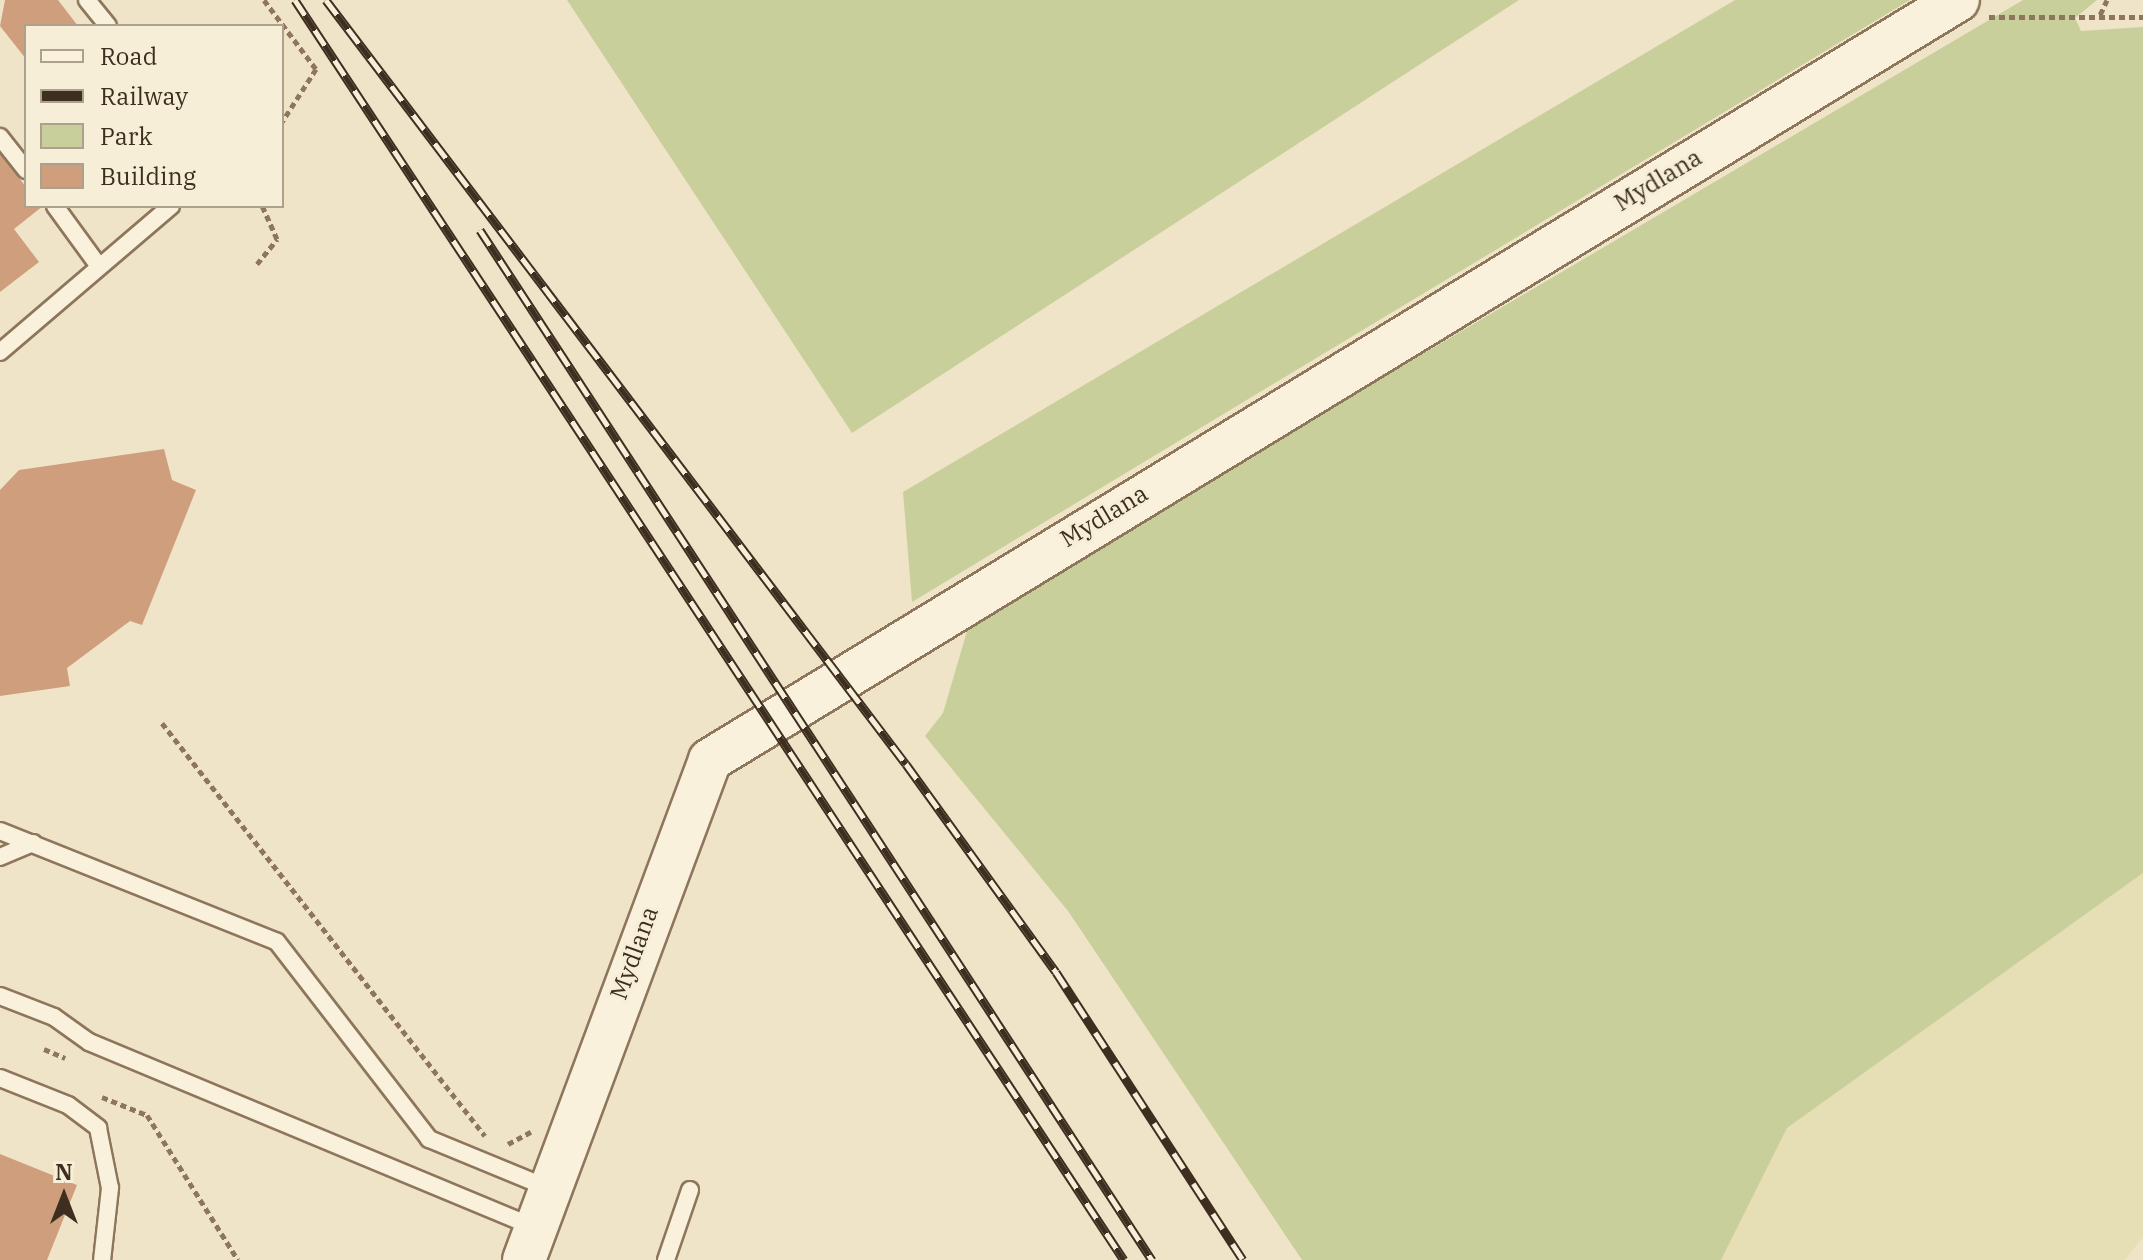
<!DOCTYPE html>
<html>
<head>
<meta charset="utf-8">
<style>
  body { margin:0 }
  #map { position:relative; width:2143px; height:1260px; overflow:hidden; background:#f0e4c8; font-family:"IBM Plex Serif",serif }
  div>[style] { position:absolute }
  [style*='--x'] { left:calc(var(--x)*1px); top:calc(var(--y)*1px); width:calc(var(--w)*1px); rotate:calc(var(--a)*1deg) }
  .farmland>* { inset:0; background:#e6deb5 }
  .green>* { inset:0; background:#c9cf9b }
  .building>* { inset:0; background:#cf9f7d }
  .path>* { height:5px; margin-top:-2.5px; transform-origin:0; background:repeating-linear-gradient(90deg,#8d765c 0 6px,transparent 0 10px) }
  .roads { filter:drop-shadow(2px 0 #8d765c) drop-shadow(-2px 0 #8d765c) drop-shadow(0 2px #8d765c) drop-shadow(0 -2px #8d765c) }
  .service>* { height:16px; margin:-8px; padding:0 8px; transform-origin:8px; border-radius:8px; background:#faf1dc }
  .tertiary>* { height:42px; margin:-21px; padding:0 21px; transform-origin:21px; border-radius:21px; background:#faf1dc }
  .rail>* { height:9px; margin-top:-4.5px; transform-origin:0; background:repeating-linear-gradient(90deg,#f7eed8 0 18px,#3d2e20 0 36px); box-sizing:border-box; border-block:2px solid #3d2e20 }
  span { translate:-50% -50%; white-space:nowrap; text-align:center; line-height:1.15; -webkit-text-stroke:6px #f7eed8; paint-order:stroke }
  .street-label { font-size:24px; color:#3d2e20 }
  .legend { position:absolute; left:24px; top:24px; width:260px; height:184px; box-sizing:border-box; background:#f7eed8; border:2px solid #ada18e; margin:0; padding:10px 14px; list-style:none; font-size:24px; color:#3d2e20 }
  .legend li { display:flex; align-items:center; gap:16px; height:40px }
  .legend b { width:40px; border:2px solid #ada18e }
  .north { position:absolute; left:24px; top:1156px; width:80px; height:80px; -webkit-text-stroke:6px #f7eed8; paint-order:stroke; rotate:0deg; font-size:22px; font-weight:700; line-height:32px; text-align:center; color:#3d2e20 }
  .north::after { content:''; display:block; margin:auto; width:28px; height:36px; background:#3d2e20; clip-path:polygon(50% 0,100% 100%,50% 72%,0 100%) }
</style>
</head>
<body>
<div id="map">
  <div class="farmland">
    <i style="clip-path:polygon(2143px 873px,2143px 1237px,2125px 1260px,1721px 1260px,1787px 1128px)"></i>
  </div>
  <div class="green">
    <i style="clip-path:polygon(567px 0,1519px 0,852px 433px)"></i>
    <i style="clip-path:polygon(1735px 0,1910px 0,912px 602px,903px 492px)"></i>
    <i style="clip-path:polygon(2023px 0,2097px 0,2075px 18px,2081px 31px,2143px 27px,2143px 873px,1787px 1128px,1721px 1260px,1302px 1260px,1068px 911px,925px 736px,943px 713px,970px 621px)"></i>
  </div>
  <div class="building">
    <i style="clip-path:polygon(5px 0,58px 0,78px 26px,26px 26px,26px 59px,0 26px)"></i>
    <i style="clip-path:polygon(0 153px,26px 187px,26px 206px,43px 206px,14px 229px,39px 262px,0 292px)"></i>
    <i style="clip-path:polygon(164px 449px,172px 480px,196px 490px,142px 625px,130px 621px,67px 668px,70px 686px,0 696px,0 490px,19px 470px)"></i>
    <i style="clip-path:polygon(0 1154px,77px 1185px,47px 1260px,0 1260px)"></i>
  </div>
  <div class="path">
    <i style="--x:264;--y:0;--w:86;--a:53"></i>
    <i style="--x:316;--y:69;--w:63;--a:122.7"></i>
    <i style="--x:2107;--y:0;--w:19;--a:115"></i>
    <i style="--x:2099;--y:17;--w:44;--a:0"></i>
    <i style="--x:1989;--y:17;--w:110;--a:0"></i>
    <i style="--x:257;--y:264;--w:32;--a:-51"></i>
    <i style="--x:277;--y:239;--w:36;--a:-114"></i>
    <i style="--x:162;--y:723;--w:524;--a:51.97"></i>
    <i style="--x:44;--y:1049;--w:23;--a:23"></i>
    <i style="--x:102;--y:1097;--w:48;--a:21.8"></i>
    <i style="--x:147;--y:1115;--w:171;--a:57.9"></i>
    <i style="--x:508;--y:1144;--w:26;--a:-28"></i>
  </div>
  <div class="roads">
    <div class="service">
      <i style="--x:87;--y:0;--w:33;--a:51"></i>
      <i style="--x:0;--y:137;--w:42;--a:51.8"></i>
      <i style="--x:55;--y:206;--w:73;--a:53.9"></i>
      <i style="--x:0;--y:352;--w:225;--a:-40.5"></i>
      <i style="--x:0;--y:831;--w:298;--a:21.8"></i>
      <i style="--x:277;--y:942;--w:249;--a:52.3"></i>
      <i style="--x:429;--y:1139;--w:129;--a:22.4"></i>
      <i style="--x:0;--y:857;--w:36;--a:-23"></i>
      <i style="--x:0;--y:996;--w:58;--a:21.3"></i>
      <i style="--x:54;--y:1017;--w:43;--a:35.5"></i>
      <i style="--x:89;--y:1042;--w:482;--a:22.6"></i>
      <i style="--x:0;--y:1078;--w:73;--a:21.7"></i>
      <i style="--x:68;--y:1105;--w:38;--a:37"></i>
      <i style="--x:98;--y:1128;--w:61;--a:78.7"></i>
      <i style="--x:110;--y:1188;--w:72;--a:96.3"></i>
      <i style="--x:666;--y:1260;--w:74;--a:-71.1"></i>
    </div>
    <div class="tertiary">
      <i style="--x:524;--y:1260;--w:533;--a:-69.59"></i>
      <i style="--x:710;--y:760;--w:1461;--a:-31.34"></i>
    </div>
  </div>
  <div class="rail">
    <i style="--x:295;--y:0;--w:1508;--a:56.66"></i>
    <i style="--x:326;--y:0;--w:959;--a:52.8"></i>
    <i style="--x:906;--y:764;--w:256;--a:54.2"></i>
    <i style="--x:1056;--y:972;--w:343;--a:57"></i>
    <i style="--x:480;--y:230;--w:1230;--a:56.88"></i>
  </div>
  <div class="street-label">
    <span style="left:1658px;top:180px;rotate:-31deg">Mydlana</span>
    <span style="left:1104px;top:516px;rotate:-31deg">Mydlana</span>
    <span style="left:634px;top:953px;rotate:-70deg">Mydlana</span>
  </div>
  <ul class="legend">
  <li><b style="height:10px;background:#faf1dc"></b>Road</li>
  <li><b style="height:10px;background:#3d2e20"></b>Railway</li>
  <li><b style="height:22px;background:#c9cf9b"></b>Park</li>
  <li><b style="height:22px;background:#cf9f7d"></b>Building</li>
  </ul>
  <div class="north">N</div>
</div>
</body>
</html>
